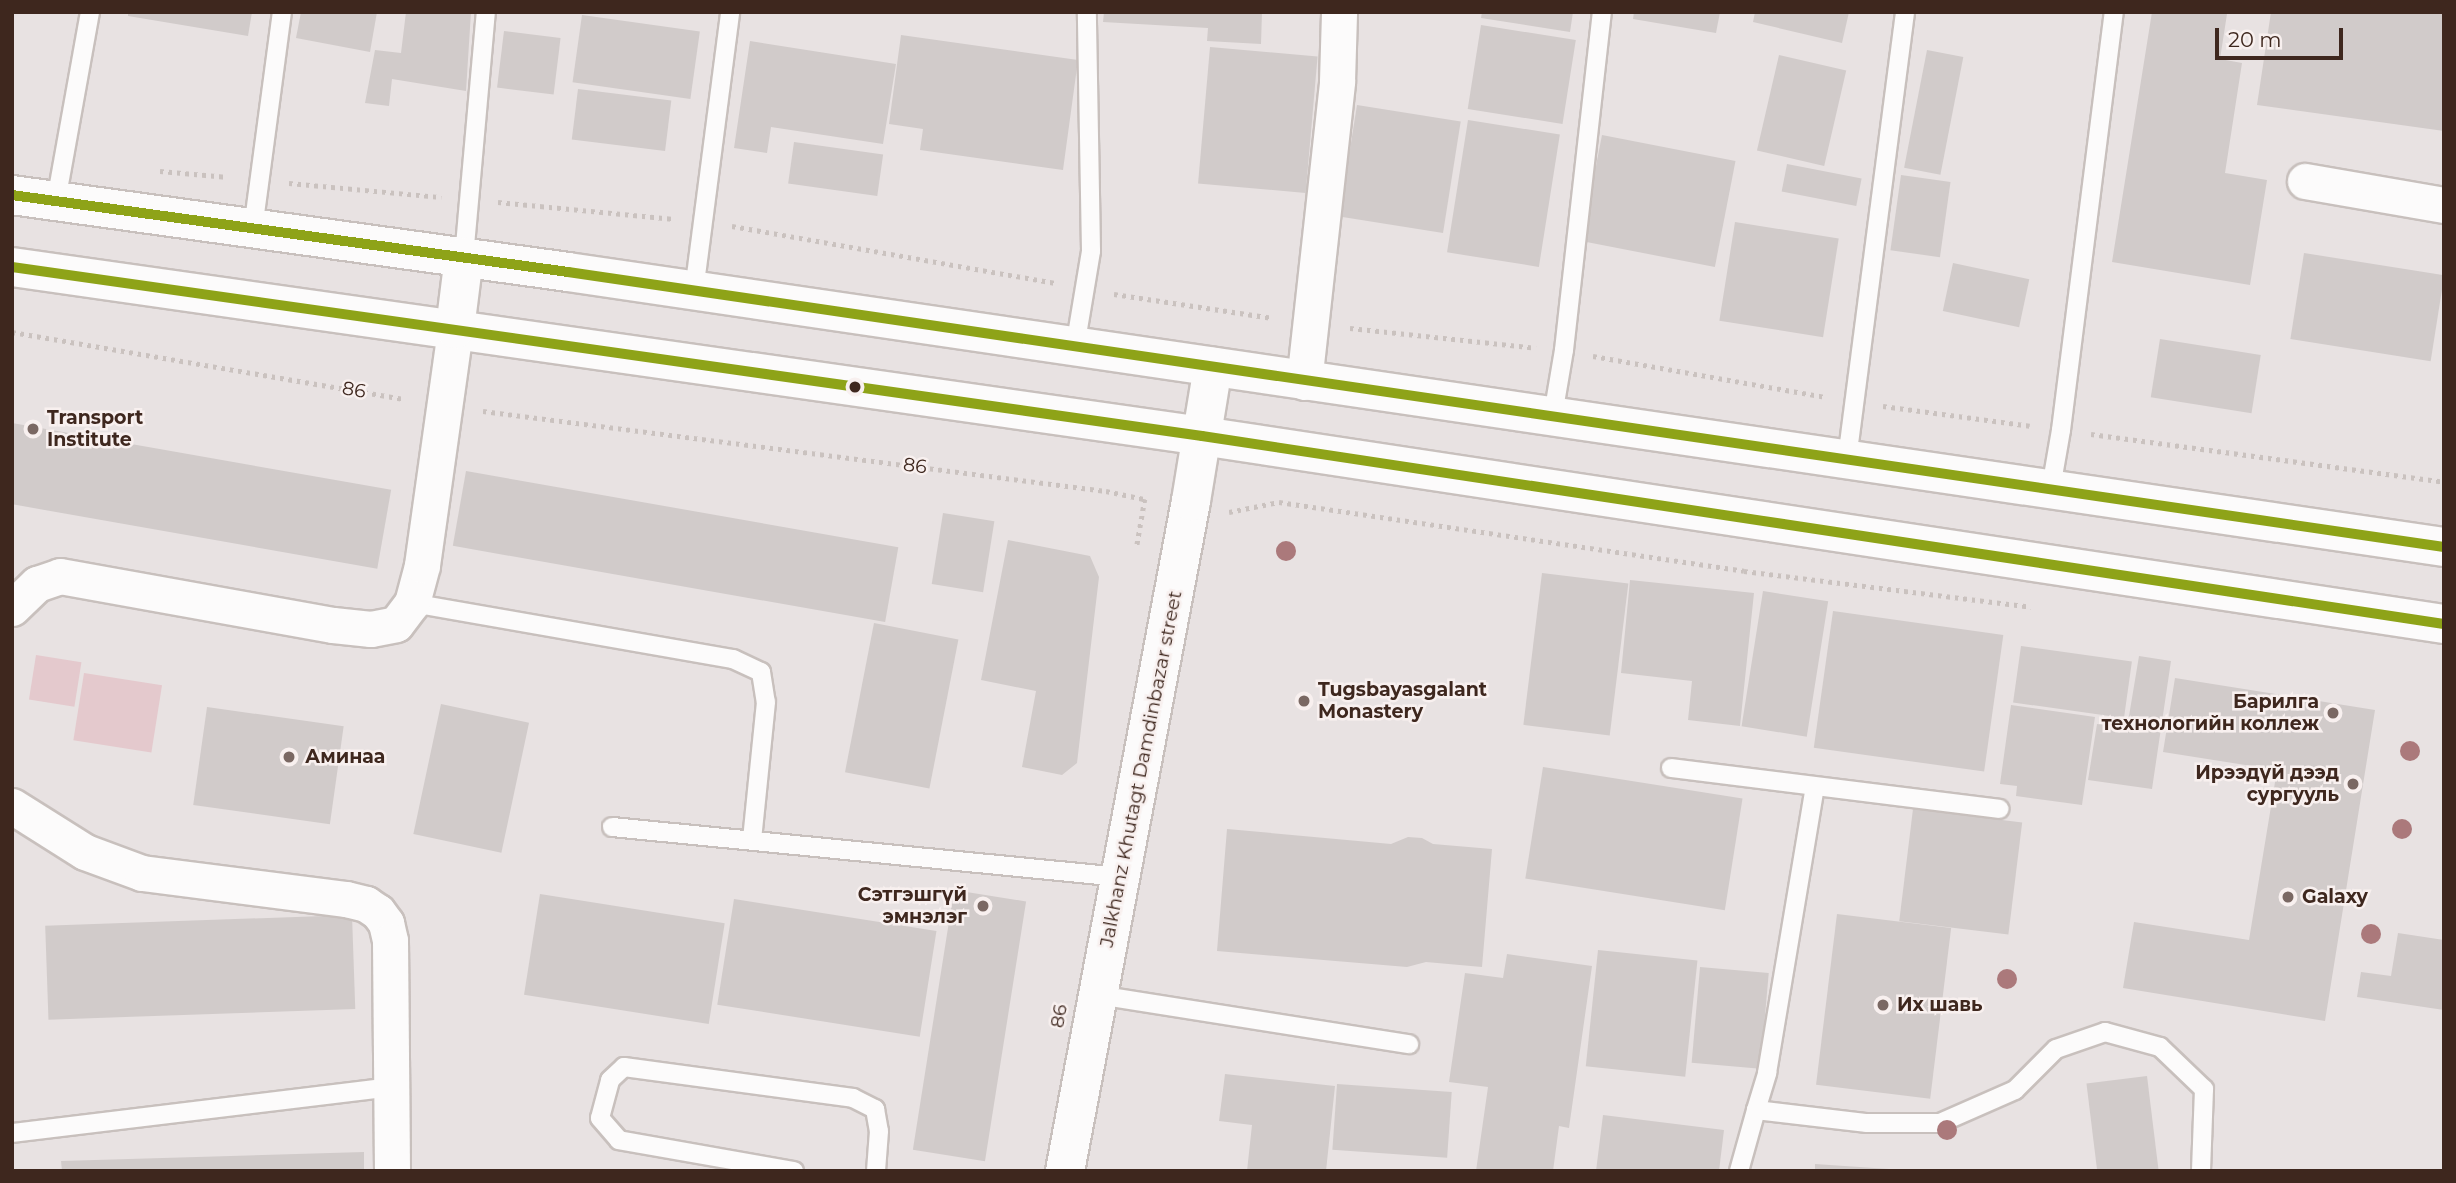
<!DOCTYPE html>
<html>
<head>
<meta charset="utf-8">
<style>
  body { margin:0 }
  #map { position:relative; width:2456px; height:1183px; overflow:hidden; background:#e8e2e2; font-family:Montserrat,sans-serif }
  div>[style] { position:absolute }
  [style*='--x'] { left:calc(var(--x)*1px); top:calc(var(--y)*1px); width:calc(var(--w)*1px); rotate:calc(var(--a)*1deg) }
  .green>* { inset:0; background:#e4c9cd; transform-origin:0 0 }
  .building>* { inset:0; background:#d1cbca; transform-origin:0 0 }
  .path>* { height:4.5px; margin-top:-2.25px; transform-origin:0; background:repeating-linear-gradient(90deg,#cac2bf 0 3.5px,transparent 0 8.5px) }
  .roads { filter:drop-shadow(2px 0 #c8c0bd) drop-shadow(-2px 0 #c8c0bd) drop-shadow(0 2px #c8c0bd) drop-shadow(0 -2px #c8c0bd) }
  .service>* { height:18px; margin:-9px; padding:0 9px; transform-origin:9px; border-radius:9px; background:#fcfbfb }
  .minor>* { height:35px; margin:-17.5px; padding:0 17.5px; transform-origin:17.5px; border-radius:17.5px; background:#fcfbfb }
  .secondary>* { height:38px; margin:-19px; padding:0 19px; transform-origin:19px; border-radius:19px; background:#fcfbfb }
  .bus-1>* { height:10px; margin:-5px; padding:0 5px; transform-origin:5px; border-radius:5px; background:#8ea318 }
  .trees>* { width:20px; height:20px; margin:-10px; border-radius:50%; background:#ab797b }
  .dots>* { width:19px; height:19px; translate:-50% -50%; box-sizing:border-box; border:4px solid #f8f0ef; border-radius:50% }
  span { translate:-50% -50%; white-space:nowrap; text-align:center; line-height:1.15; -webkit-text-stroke:5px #f8f0ef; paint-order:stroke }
  .street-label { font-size:19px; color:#3e271e }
  .poi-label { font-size:19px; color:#3e271e; font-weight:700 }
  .left { translate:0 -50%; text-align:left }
  .right { translate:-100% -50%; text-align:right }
  .frame { position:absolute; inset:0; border:14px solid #3e271e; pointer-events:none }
  .scale { position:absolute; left:2215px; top:28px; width:128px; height:32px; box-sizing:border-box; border:4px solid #3e271e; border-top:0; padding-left:9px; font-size:21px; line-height:24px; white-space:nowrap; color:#3e271e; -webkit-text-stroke:5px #f8f0ef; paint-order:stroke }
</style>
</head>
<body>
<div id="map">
  <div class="green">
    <i style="left:36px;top:655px;width:46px;height:45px;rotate:9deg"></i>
    <i style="left:84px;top:673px;width:79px;height:68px;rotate:9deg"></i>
  </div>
  <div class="building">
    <i style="clip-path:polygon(128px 12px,252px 12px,248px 36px,128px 16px)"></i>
    <i style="clip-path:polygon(301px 12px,377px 12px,370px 52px,296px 38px)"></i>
    <i style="clip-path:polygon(406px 12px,471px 12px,466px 91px,392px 79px,389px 106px,365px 103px,375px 50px,401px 53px)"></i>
    <i style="clip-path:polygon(1104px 12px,1262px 12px,1261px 44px,1207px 41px,1208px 28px,1103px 22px)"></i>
    <i style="clip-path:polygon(1482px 12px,1573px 12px,1570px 32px,1481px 18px)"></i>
    <i style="clip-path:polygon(1634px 12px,1720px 12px,1716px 33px,1633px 19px)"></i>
    <i style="clip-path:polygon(1755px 12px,1849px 12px,1842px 43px,1753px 22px)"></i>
    <i style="clip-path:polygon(2152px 12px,2227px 14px,2220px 59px,2242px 63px,2225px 173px,2267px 180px,2250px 285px,2112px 262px)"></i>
    <i style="clip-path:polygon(2271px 12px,2444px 12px,2444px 131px,2257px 105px)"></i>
    <i style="left:582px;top:15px;width:119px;height:68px;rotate:8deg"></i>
    <i style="left:1481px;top:25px;width:96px;height:85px;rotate:9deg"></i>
    <i style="left:504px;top:31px;width:57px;height:57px;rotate:7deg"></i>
    <i style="clip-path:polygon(901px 35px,1078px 60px,1063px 170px,920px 150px,923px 129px,889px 124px)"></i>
    <i style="clip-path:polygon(750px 41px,896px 64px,883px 144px,771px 127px,767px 153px,734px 148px)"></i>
    <i style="left:1210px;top:47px;width:108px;height:137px;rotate:5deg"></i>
    <i style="left:1927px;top:50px;width:37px;height:120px;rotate:11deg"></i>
    <i style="left:1779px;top:55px;width:69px;height:98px;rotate:13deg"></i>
    <i style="left:578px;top:89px;width:94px;height:51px;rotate:7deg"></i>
    <i style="left:1357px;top:105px;width:105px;height:113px;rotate:9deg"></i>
    <i style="left:1468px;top:120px;width:93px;height:134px;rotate:9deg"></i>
    <i style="left:1602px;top:135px;width:136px;height:108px;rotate:11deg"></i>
    <i style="left:794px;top:142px;width:90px;height:42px;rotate:8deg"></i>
    <i style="left:1787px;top:164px;width:76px;height:28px;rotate:11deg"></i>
    <i style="left:1901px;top:175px;width:50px;height:76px;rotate:8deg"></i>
    <i style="left:1735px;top:222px;width:105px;height:100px;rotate:9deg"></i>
    <i style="left:2304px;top:253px;width:142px;height:87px;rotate:9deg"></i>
    <i style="left:1953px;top:263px;width:78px;height:49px;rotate:12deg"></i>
    <i style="left:2160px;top:339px;width:102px;height:59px;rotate:9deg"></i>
    <i style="left:12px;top:423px;width:385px;height:80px;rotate:10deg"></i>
    <i style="left:466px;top:471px;width:439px;height:76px;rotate:10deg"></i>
    <i style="left:943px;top:513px;width:52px;height:72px;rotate:9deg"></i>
    <i style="clip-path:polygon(1008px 540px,1090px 556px,1099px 577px,1077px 763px,1062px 775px,1022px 767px,1036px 691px,981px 680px)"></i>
    <i style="left:1542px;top:573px;width:87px;height:153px;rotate:7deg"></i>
    <i style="clip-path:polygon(1630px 580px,1754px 593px,1740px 726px,1688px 720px,1692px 681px,1621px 673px)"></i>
    <i style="left:1763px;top:591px;width:66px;height:137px;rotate:9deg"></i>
    <i style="left:1833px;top:611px;width:172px;height:138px;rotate:8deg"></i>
    <i style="left:874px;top:623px;width:86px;height:152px;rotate:11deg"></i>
    <i style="left:2021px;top:646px;width:112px;height:57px;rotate:8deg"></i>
    <i style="clip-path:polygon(2139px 656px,2171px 661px,2152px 789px,2088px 780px,2097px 724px,2127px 728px)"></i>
    <i style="clip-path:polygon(2175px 678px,2375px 710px,2325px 1021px,2123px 988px,2134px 922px,2249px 940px,2277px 770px,2163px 752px)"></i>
    <i style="left:441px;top:704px;width:90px;height:133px;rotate:12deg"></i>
    <i style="clip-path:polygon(2011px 705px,2095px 717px,2082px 805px,2016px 796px,2017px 786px,2000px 784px)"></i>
    <i style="left:207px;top:707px;width:138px;height:99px;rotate:8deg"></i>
    <i style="left:1543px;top:767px;width:202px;height:113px;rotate:9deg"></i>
    <i style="left:1913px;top:809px;width:110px;height:113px;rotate:7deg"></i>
    <i style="clip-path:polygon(1227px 829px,1391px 844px,1408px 837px,1422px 838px,1433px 844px,1492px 849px,1482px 967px,1426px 962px,1407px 967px,1217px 951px)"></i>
    <i style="left:954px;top:890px;width:73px;height:263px;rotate:9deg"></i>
    <i style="left:540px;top:894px;width:187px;height:102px;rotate:9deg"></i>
    <i style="left:734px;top:899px;width:205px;height:107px;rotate:9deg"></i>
    <i style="left:1837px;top:914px;width:115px;height:172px;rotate:7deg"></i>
    <i style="left:352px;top:915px;width:94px;height:307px;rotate:88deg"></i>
    <i style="clip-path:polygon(2398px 933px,2444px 940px,2444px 1010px,2357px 997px,2361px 972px,2391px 976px)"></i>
    <i style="left:1598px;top:950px;width:100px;height:117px;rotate:6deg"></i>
    <i style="clip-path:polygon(1507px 954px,1592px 966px,1569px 1128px,1559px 1126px,1553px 1171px,1476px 1171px,1488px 1087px,1449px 1082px,1465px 973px,1503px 978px)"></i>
    <i style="left:1700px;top:967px;width:69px;height:96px;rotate:5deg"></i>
    <i style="clip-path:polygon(1225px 1074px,1335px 1086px,1326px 1171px,1247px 1171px,1252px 1125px,1219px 1121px)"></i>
    <i style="left:2147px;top:1076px;width:96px;height:61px;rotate:83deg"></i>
    <i style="left:1337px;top:1084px;width:115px;height:66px;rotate:4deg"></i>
    <i style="clip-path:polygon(1603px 1115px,1724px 1130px,1719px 1171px,1596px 1171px)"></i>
    <i style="clip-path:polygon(364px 1152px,364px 1171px,62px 1171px,61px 1161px)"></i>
    <i style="clip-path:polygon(1815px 1164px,1889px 1169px,1889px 1171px,1815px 1171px)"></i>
  </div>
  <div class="path">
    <i style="--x:160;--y:171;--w:68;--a:5"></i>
    <i style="--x:289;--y:183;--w:153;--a:5.3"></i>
    <i style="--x:498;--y:202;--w:177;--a:5.5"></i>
    <i style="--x:732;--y:226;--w:327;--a:10"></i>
    <i style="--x:1114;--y:294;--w:160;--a:8.6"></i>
    <i style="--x:1350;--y:328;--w:187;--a:6.1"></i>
    <i style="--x:12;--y:332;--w:399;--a:9.7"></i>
    <i style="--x:1593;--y:356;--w:237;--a:10"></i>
    <i style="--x:1883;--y:406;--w:148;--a:7.7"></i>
    <i style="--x:483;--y:411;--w:628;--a:7.32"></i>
    <i style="--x:1106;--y:491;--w:40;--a:12"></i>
    <i style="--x:1145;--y:499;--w:48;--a:99.7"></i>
    <i style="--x:2091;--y:434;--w:356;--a:7.7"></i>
    <i style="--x:1229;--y:512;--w:51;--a:-11.3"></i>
    <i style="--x:1279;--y:502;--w:470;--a:8.4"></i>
    <i style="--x:1744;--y:571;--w:289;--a:7.1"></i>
  </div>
  <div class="roads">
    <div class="service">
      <i style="--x:56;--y:201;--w:192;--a:-79.8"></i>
      <i style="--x:253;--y:229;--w:219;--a:-82.4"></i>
      <i style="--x:464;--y:257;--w:246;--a:-84.9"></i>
      <i style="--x:694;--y:291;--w:281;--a:-82.6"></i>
      <i style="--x:1075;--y:347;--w:97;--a:-80.5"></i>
      <i style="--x:1091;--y:251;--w:239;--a:-91"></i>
      <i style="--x:1553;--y:415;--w:66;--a:-80.4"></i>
      <i style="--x:1564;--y:350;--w:340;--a:-83.6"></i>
      <i style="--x:1847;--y:459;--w:451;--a:-82.6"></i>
      <i style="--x:2051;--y:488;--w:59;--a:-80.2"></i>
      <i style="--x:2061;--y:430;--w:421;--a:-82.8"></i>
      <i style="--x:412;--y:603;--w:326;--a:9.9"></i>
      <i style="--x:733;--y:659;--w:31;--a:25"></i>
      <i style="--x:761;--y:672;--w:30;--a:81"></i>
      <i style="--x:766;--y:702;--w:139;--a:95.8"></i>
      <i style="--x:1671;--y:768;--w:331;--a:7.1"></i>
      <i style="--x:612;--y:827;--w:510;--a:5.62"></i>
      <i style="--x:1098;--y:995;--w:315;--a:9"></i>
      <i style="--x:1756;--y:1110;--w:39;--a:-73"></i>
      <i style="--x:1767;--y:1073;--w:290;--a:-80.5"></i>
      <i style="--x:12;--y:1133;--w:384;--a:-6.9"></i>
      <i style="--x:794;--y:1171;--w:178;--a:-170"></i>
      <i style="--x:619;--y:1140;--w:29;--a:-131"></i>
      <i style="--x:600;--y:1118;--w:39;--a:-75"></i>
      <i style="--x:610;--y:1080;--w:19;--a:-43"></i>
      <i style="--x:624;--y:1067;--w:231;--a:7.7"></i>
      <i style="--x:853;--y:1098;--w:25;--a:27"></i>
      <i style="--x:875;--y:1109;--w:22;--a:80"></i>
      <i style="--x:879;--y:1131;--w:40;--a:94.3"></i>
      <i style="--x:1739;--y:1171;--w:63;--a:-74.4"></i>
      <i style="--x:1756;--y:1110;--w:112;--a:6.7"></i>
      <i style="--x:1867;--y:1123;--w:73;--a:0"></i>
      <i style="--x:1940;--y:1123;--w:82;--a:-23.7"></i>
      <i style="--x:2015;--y:1090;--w:58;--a:-45"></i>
      <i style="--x:2056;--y:1049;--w:52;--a:-19.1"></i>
      <i style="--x:2105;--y:1032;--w:57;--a:15.3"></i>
      <i style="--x:2160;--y:1047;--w:61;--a:43.7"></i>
      <i style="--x:2204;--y:1089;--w:82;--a:92.1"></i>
    </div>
    <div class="minor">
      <i style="--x:2305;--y:181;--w:141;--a:9.8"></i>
      <i style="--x:1304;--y:382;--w:303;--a:-83.7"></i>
      <i style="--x:1337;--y:81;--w:69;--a:-88.3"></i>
      <i style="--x:12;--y:608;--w:35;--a:-44"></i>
      <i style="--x:37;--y:584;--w:24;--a:-19"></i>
      <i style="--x:60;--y:576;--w:277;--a:10.2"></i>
      <i style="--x:333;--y:625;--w:38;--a:6"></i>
      <i style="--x:371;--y:629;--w:25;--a:-11"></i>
      <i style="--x:396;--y:624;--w:26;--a:-53"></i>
      <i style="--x:412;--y:603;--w:39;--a:-75"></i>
      <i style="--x:422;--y:565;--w:238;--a:-82"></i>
      <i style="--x:12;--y:806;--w:86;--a:32.2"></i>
      <i style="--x:85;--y:852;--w:61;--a:20.2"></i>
      <i style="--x:142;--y:873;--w:206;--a:7.3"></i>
      <i style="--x:346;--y:899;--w:21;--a:14"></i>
      <i style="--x:366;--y:904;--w:14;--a:34"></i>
      <i style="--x:378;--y:912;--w:14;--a:54"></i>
      <i style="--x:386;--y:923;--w:18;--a:77"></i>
      <i style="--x:390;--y:941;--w:230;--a:89.5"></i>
    </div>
    <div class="secondary">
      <i style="--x:12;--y:195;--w:561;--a:7.88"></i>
      <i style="--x:568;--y:272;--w:1896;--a:8.34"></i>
      <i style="--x:12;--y:267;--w:1202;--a:8.08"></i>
      <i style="--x:1202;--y:436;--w:1256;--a:8.61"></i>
      <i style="--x:455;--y:329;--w:73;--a:-82.9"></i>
      <i style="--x:1065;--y:1171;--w:682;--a:-79.35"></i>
      <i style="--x:1191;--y:501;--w:136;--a:-80.7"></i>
    </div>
  </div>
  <div class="bus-1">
    <i style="--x:12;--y:195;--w:561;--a:7.88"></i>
    <i style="--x:568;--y:272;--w:1896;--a:8.34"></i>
    <i style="--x:12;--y:267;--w:1202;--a:8.08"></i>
    <i style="--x:1202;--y:436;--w:1256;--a:8.61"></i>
  </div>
  <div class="trees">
    <i style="left:1286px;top:551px"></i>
    <i style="left:2410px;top:751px"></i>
    <i style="left:2402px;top:829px"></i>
    <i style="left:2371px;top:934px"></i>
    <i style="left:2007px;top:979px"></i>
    <i style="left:1947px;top:1130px"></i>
  </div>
  <div class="dots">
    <i style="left:855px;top:387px;background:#3e271e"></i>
    <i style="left:33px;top:429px;background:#7a6863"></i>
    <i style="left:1304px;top:701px;background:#7a6863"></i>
    <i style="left:2333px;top:713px;background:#7a6863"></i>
    <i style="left:289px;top:757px;background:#7a6863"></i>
    <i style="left:2353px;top:784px;background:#7a6863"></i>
    <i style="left:2288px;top:897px;background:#7a6863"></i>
    <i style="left:983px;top:906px;background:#7a6863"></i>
    <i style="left:1883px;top:1005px;background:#7a6863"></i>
  </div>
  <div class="street-label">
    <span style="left:354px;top:390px;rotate:10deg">86</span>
    <span style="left:915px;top:466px;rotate:7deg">86</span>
    <span style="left:1141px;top:769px;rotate:-79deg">Jalkhanz Khutagt Damdinbazar street</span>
    <span style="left:1059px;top:1016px;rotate:-80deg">86</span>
  </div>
  <div class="poi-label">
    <span class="left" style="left:47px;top:429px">Transport<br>Institute</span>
    <span class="left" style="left:1318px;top:701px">Tugsbayasgalant<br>Monastery</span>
    <span class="right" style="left:2319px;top:713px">Барилга<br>технологийн коллеж</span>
    <span class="left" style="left:305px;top:757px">Аминаа</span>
    <span class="right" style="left:2339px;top:784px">Ирээдүй дээд<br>сургууль</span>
    <span class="right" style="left:967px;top:906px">Сэтгэшгүй<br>эмнэлэг</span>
    <span class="left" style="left:2302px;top:897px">Galaxy</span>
    <span class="left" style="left:1897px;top:1005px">Их шавь</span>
  </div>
  <div class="frame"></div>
  <div class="scale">20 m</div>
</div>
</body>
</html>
